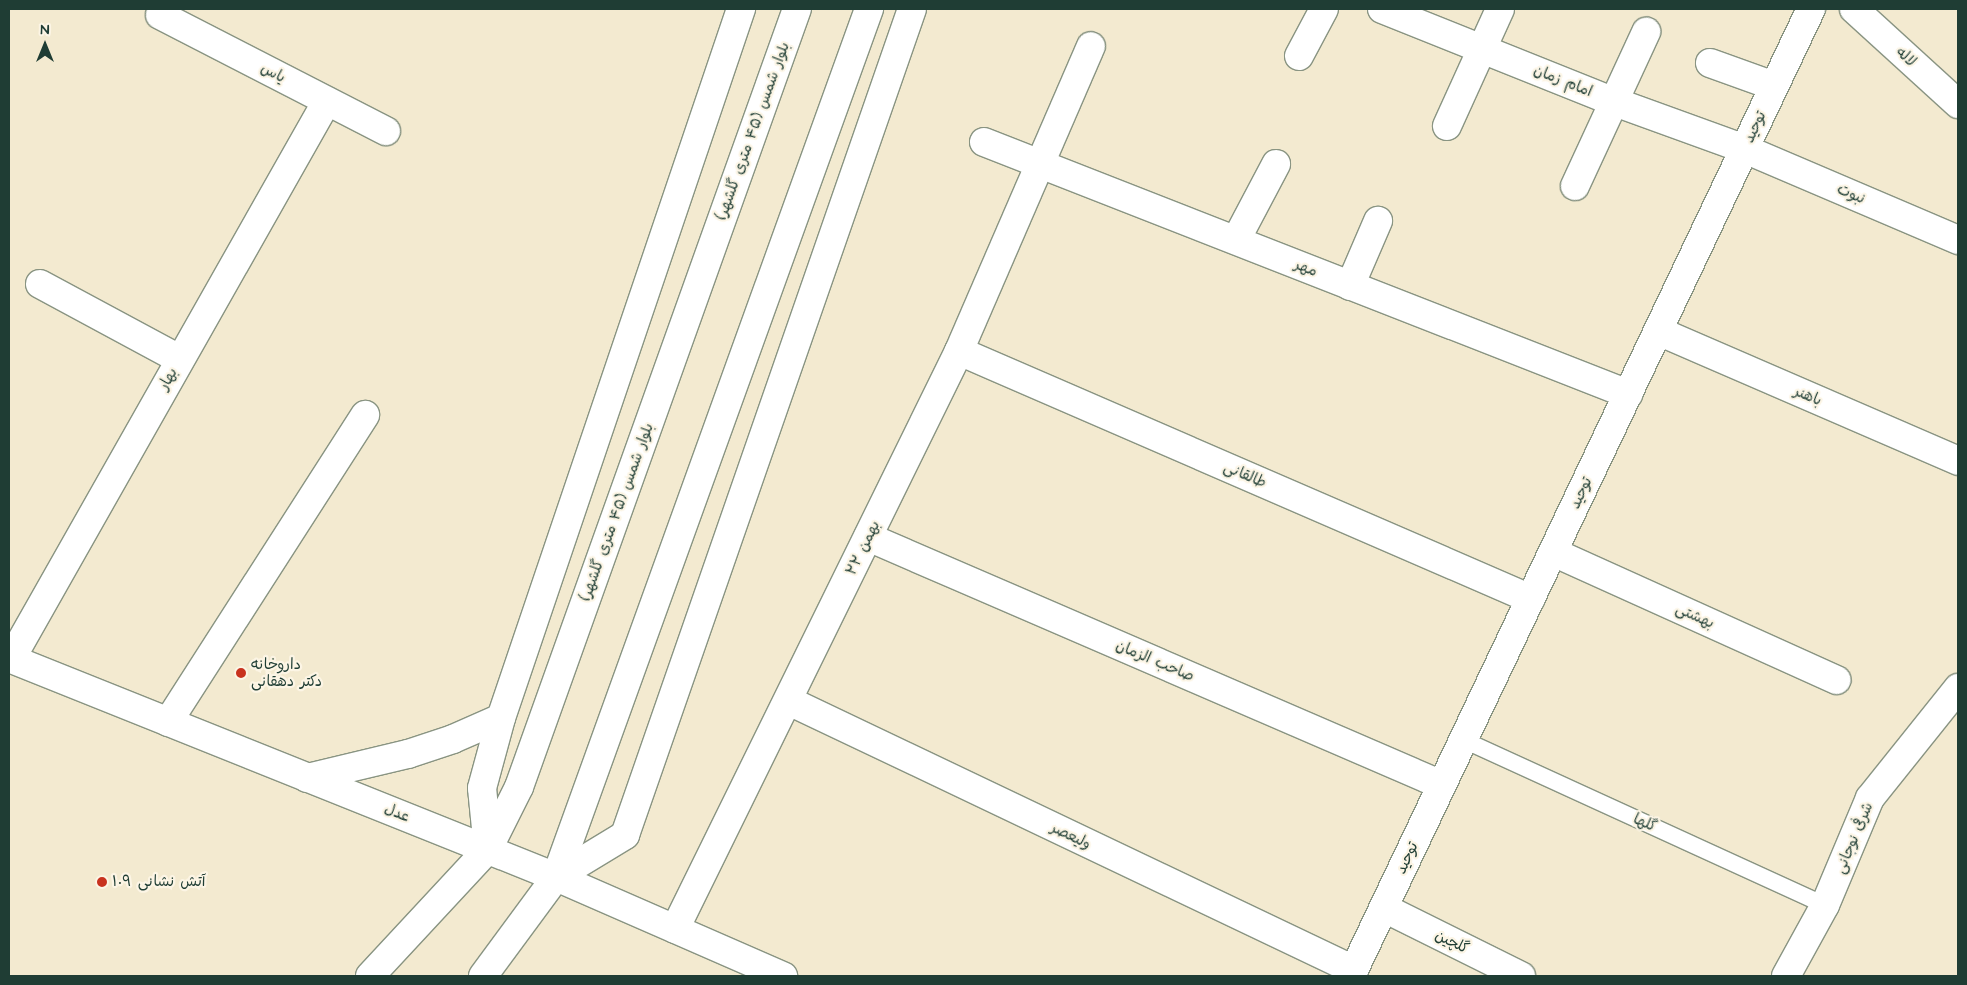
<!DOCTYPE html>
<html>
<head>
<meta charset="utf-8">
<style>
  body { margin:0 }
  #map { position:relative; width:1967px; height:985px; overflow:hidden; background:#f3ead0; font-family:"Architects Daughter","Playpen Sans Arabic",sans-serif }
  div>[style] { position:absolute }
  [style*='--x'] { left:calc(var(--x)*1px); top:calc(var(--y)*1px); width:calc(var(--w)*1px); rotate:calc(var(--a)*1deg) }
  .roads { filter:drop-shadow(1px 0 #899482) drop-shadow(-1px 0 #899482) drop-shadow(0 1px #899482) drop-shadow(0 -1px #899482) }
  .service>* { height:16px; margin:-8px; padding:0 8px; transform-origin:8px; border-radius:8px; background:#fff }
  .minor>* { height:28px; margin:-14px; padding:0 14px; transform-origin:14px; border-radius:14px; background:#fff }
  .tertiary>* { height:28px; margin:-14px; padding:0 14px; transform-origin:14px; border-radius:14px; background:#fff }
  .primary>* { height:28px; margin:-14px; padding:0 14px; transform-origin:14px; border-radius:14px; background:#fff }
  .dots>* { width:14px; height:14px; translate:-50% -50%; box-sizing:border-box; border:2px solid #fcf5e5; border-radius:50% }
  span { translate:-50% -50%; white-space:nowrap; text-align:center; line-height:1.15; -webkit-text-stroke:4.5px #fcf5e5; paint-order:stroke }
  .street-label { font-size:15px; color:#1f3d34 }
  .poi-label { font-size:15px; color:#1f3d34 }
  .left { translate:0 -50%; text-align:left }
  .frame { position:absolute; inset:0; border:10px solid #1f3d34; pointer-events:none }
  .north { position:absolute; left:20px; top:20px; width:50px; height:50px; -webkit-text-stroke:4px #fcf5e5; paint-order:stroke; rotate:0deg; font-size:14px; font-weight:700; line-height:20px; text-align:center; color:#1f3d34 }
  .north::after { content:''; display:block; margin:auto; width:18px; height:22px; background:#1f3d34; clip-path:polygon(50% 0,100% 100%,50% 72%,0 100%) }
</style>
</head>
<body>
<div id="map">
  <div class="roads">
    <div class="service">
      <i style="--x:1464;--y:740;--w:397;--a:24.6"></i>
    </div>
    <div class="minor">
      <i style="--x:1382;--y:9;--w:251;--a:21.8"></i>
      <i style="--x:1615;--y:102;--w:138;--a:19.9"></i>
      <i style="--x:1745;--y:149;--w:232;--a:23.1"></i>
      <i style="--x:1854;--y:9;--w:141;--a:42.4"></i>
      <i style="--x:160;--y:15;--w:254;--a:27.2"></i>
      <i style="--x:1299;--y:56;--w:53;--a:-62"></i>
      <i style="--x:1710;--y:63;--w:68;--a:19.8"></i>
      <i style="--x:1447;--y:126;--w:128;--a:-65.6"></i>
      <i style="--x:984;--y:142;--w:692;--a:21.37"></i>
      <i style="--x:1575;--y:186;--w:170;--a:-65.2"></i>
      <i style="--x:1236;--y:240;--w:86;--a:-62.2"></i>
      <i style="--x:40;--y:284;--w:158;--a:28.3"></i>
      <i style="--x:1350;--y:286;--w:71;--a:-66.7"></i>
      <i style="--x:1658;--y:331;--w:327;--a:23.4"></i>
      <i style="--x:959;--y:351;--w:623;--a:23.44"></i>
      <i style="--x:868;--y:537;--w:625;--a:23.37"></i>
      <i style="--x:1553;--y:552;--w:311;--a:24.3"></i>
      <i style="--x:11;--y:659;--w:641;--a:-60.48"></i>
      <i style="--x:789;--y:701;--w:626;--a:25.46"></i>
      <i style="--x:168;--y:722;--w:365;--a:-57.3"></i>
      <i style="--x:1384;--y:908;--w:153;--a:26.4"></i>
      <i style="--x:675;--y:929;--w:644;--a:-63.83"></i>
      <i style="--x:959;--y:351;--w:332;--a:-66.6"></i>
      <i style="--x:1786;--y:976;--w:81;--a:-61.2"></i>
      <i style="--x:1825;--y:905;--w:116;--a:-67.2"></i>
      <i style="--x:1870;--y:798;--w:141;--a:-51.3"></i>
    </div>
    <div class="tertiary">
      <i style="--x:9;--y:658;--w:589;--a:21.82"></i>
      <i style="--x:556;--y:877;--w:248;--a:23.6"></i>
      <i style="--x:1351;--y:976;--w:1071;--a:-64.56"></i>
    </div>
    <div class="primary">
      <i style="--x:307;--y:778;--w:104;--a:-13.4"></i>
      <i style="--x:408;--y:754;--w:47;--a:-18.4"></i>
      <i style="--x:453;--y:739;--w:52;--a:-23.6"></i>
      <i style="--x:488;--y:849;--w:61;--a:-95.6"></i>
      <i style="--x:482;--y:788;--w:73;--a:-74.8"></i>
      <i style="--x:501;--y:718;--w:749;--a:-71.3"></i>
      <i style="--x:556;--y:877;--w:81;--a:-31.3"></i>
      <i style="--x:625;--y:835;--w:874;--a:-70.84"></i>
      <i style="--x:370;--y:976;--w:173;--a:-47.1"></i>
      <i style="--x:488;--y:849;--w:69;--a:-63.4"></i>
      <i style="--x:519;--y:787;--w:826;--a:-70.34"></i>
      <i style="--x:483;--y:976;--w:123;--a:-53.6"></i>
      <i style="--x:556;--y:877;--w:923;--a:-70.17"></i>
    </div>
  </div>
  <div class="dots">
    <i style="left:241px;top:673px;background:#c8321e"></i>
    <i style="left:102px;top:882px;background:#c8321e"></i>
  </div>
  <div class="street-label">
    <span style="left:1906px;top:57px;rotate:43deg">لاله</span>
    <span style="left:273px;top:73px;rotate:27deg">یاس</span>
    <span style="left:1563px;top:81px;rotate:22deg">امام زمان</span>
    <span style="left:1755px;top:127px;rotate:-65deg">توحید</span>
    <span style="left:753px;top:131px;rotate:-70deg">بلوار شمس (۴۵ متری گلشهر)</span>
    <span style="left:1851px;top:194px;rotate:23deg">نبوت</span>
    <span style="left:1306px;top:268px;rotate:22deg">مهر</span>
    <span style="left:168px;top:379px;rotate:-61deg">بهار</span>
    <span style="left:1808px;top:396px;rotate:23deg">باهنر</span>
    <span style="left:1245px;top:475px;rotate:23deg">طالقانی</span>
    <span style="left:1581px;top:493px;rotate:-65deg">توحید</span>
    <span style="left:617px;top:512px;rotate:-70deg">بلوار شمس (۴۵ متری گلشهر)</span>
    <span style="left:863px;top:548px;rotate:-64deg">۲۲ بهمن</span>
    <span style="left:1695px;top:616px;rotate:24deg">بهشتی</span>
    <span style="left:1155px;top:661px;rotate:23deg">صاحب الزمان</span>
    <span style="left:397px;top:813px;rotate:22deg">عدل</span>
    <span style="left:1645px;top:823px;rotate:24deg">گلها</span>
    <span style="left:1071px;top:836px;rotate:26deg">ولیعصر</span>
    <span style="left:1854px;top:838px;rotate:-67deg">شرفی نوجانی</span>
    <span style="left:1407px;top:858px;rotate:-65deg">توحید</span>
    <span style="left:1452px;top:942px;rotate:26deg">گلچین</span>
  </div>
  <div class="poi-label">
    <span class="left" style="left:251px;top:673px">داروخانه<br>دکتر دهقانی</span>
    <span class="left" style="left:112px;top:882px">آتش نشانی ۱۰۹</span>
  </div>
  <div class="frame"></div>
  <div class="north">N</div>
</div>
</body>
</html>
